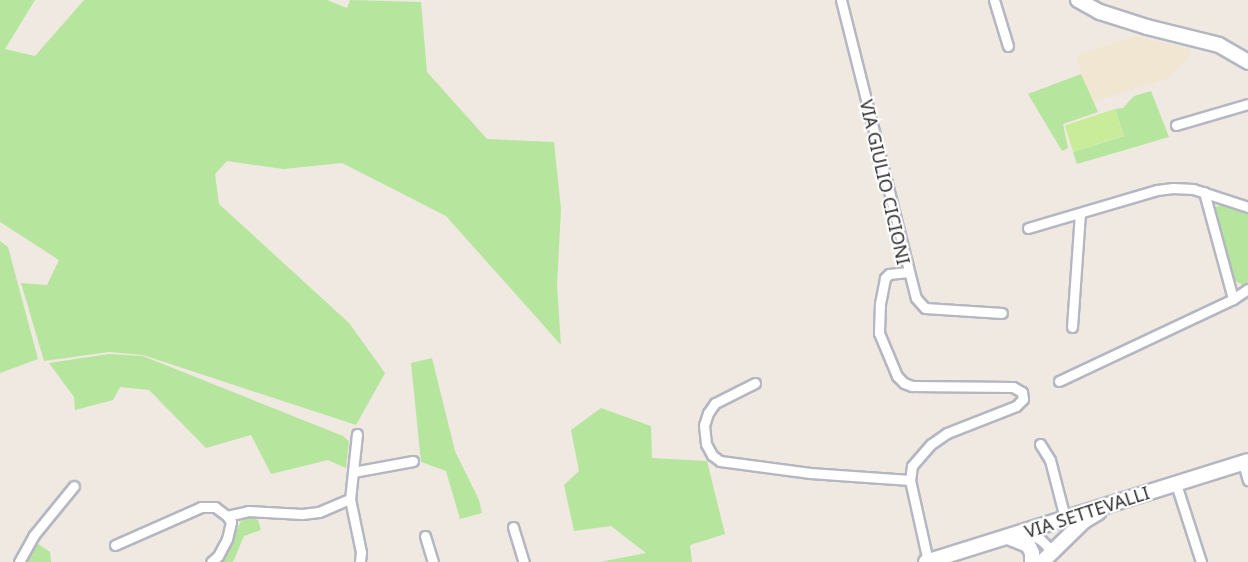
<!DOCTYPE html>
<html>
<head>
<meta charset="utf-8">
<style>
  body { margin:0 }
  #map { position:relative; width:1248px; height:562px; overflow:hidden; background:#efe9e1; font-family:"Noto Sans",sans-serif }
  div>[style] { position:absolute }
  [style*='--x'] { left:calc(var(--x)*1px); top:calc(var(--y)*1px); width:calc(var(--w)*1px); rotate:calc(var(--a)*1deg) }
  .education>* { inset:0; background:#f0e6d1 }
  .green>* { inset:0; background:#b6e59e }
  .pitch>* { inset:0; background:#c9ec9a; transform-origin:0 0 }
  .roads { filter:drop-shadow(2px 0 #b4b7c1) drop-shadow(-2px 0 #b4b7c1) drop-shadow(0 2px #b4b7c1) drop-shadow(0 -2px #b4b7c1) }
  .street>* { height:9px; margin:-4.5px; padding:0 4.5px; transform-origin:4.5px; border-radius:4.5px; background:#fff }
  .secondary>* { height:14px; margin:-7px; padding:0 7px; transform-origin:7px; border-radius:7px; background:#fff }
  span { translate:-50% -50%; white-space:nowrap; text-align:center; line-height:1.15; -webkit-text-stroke:4.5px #fff; paint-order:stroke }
  .street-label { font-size:18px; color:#2e2e2e }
</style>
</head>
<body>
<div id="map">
  <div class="education">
    <i style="clip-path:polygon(1136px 36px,1190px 49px,1191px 54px,1168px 78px,1093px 102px,1081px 74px,1077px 55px)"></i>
  </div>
  <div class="green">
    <i style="clip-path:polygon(0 0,35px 0,5px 49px,35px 56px,84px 0,327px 0,347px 8px,350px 0,421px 2px,427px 72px,487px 139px,554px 142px,561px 209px,557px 285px,561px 345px,446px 216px,342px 163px,283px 169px,227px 161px,215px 174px,219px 204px,349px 323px,385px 373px,356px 425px,143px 355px,109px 352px,44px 361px,21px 283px,47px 285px,59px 260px,0 222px)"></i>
    <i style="clip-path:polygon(1081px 74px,1098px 112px,1063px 124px,1068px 148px,1062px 151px,1028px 94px)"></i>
    <i style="clip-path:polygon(1151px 91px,1169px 137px,1077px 164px,1073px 152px,1124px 136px,1115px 109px,1123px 108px,1134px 96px)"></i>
    <i style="clip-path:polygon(1220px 205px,1248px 214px,1248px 283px,1244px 286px,1232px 279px,1212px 209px)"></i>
    <i style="clip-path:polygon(0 241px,8px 247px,38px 359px,0 373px)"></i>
    <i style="clip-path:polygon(109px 354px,143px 356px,343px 436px,349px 441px,346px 468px,328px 460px,271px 474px,251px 435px,206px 448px,149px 390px,120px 387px,113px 400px,75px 410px,74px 397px,49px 363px)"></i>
    <i style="clip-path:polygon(432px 358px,455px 451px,479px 500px,482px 513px,460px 519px,446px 471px,421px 462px,411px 363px)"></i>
    <i style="clip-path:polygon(601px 408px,651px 426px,652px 458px,707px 461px,725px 534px,690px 545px,692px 562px,600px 562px,646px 553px,611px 526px,574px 531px,564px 485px,579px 471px,571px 430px)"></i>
    <i style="clip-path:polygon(252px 517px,258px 520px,261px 530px,244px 536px,233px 562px,218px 562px,224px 556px,241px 521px)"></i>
    <i style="clip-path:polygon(37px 543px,50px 552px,51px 562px,27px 562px)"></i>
  </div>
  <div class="pitch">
    <i style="left:1115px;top:109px;width:28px;height:53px;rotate:72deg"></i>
  </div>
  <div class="roads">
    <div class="street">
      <i style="--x:841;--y:0;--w:307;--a:75.9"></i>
      <i style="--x:916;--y:298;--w:13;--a:48"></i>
      <i style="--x:925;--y:308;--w:77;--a:3.7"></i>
      <i style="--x:994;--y:0;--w:48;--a:73.1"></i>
      <i style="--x:1176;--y:125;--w:75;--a:-16.3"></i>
      <i style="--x:1204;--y:192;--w:111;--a:74.8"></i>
      <i style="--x:1028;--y:228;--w:134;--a:-16.4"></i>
      <i style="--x:1157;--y:190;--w:16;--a:-7"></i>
      <i style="--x:1173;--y:188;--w:20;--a:3"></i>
      <i style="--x:1193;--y:189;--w:58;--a:18.1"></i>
      <i style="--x:908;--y:272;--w:19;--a:174"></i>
      <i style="--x:889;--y:274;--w:6;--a:135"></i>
      <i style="--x:885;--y:278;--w:25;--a:101"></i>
      <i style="--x:880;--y:303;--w:30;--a:92"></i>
      <i style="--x:879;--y:333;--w:47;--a:67.3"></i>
      <i style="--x:897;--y:376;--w:10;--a:45"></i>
      <i style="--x:904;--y:383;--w:9;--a:21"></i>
      <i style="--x:912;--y:386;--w:101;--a:0.6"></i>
      <i style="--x:1013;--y:387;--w:10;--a:29"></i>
      <i style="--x:1022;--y:392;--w:7;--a:82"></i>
      <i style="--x:1023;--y:399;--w:10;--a:135"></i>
      <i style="--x:1016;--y:406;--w:74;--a:158.6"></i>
      <i style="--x:947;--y:433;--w:19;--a:145"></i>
      <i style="--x:931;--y:444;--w:29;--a:131"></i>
      <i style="--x:912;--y:466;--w:14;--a:98"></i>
      <i style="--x:910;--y:480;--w:83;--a:77.5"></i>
      <i style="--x:1072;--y:327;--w:114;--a:-86"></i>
      <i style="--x:1059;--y:381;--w:192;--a:-25.2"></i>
      <i style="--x:1233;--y:299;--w:18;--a:-34"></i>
      <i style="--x:755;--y:383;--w:45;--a:153.4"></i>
      <i style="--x:715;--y:403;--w:12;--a:125"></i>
      <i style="--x:708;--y:413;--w:13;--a:108"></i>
      <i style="--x:704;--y:425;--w:19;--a:84"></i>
      <i style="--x:706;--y:444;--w:13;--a:61"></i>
      <i style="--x:712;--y:455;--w:10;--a:37"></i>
      <i style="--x:720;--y:461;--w:91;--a:7.6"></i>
      <i style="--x:810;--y:473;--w:100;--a:4"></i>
      <i style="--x:357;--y:434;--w:65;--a:96.1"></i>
      <i style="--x:350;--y:499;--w:54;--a:78.3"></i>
      <i style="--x:361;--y:552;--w:10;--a:96"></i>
      <i style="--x:1040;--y:444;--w:19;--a:58"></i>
      <i style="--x:1050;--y:460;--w:60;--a:75.5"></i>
      <i style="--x:1243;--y:463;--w:18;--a:74"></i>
      <i style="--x:353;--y:472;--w:61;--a:-10.4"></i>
      <i style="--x:1176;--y:484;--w:82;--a:72.2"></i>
      <i style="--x:227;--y:516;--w:22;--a:-13"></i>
      <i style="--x:248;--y:511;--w:54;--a:3.2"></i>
      <i style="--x:302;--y:514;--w:17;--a:-7"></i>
      <i style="--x:319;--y:512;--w:34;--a:-23"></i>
      <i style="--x:513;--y:527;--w:37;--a:73"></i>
      <i style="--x:1025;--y:531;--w:18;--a:29"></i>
      <i style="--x:1041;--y:540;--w:17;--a:45"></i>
      <i style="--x:425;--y:536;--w:27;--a:73"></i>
      <i style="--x:115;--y:545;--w:94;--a:-23.8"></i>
      <i style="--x:201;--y:507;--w:14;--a:0"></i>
      <i style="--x:215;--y:507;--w:15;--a:37"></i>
      <i style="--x:227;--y:516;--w:7;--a:56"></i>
      <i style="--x:231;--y:522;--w:17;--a:103"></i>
      <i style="--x:227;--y:539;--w:19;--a:118"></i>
      <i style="--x:218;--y:556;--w:9;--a:139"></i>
      <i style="--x:19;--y:562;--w:31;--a:-61"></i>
      <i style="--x:34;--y:535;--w:63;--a:-50.8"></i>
    </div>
    <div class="secondary">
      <i style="--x:1078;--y:0;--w:25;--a:29"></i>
      <i style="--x:1100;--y:12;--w:49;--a:17.7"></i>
      <i style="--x:1147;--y:27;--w:74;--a:14"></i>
      <i style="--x:1219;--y:45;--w:34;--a:30"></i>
      <i style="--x:1008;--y:537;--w:22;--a:22"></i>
      <i style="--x:1028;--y:545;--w:9;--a:63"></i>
      <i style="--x:1032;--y:553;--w:9;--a:90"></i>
      <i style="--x:926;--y:562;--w:337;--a:-17.4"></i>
      <i style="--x:1042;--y:562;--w:59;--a:-44.3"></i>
      <i style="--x:1084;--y:521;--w:17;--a:-31"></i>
    </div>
  </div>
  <div class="street-label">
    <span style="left:885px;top:182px;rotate:77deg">VIA GIULIO CICIONI</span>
    <span style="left:1087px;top:512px;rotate:-18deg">VIA SETTEVALLI</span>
  </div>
</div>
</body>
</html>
